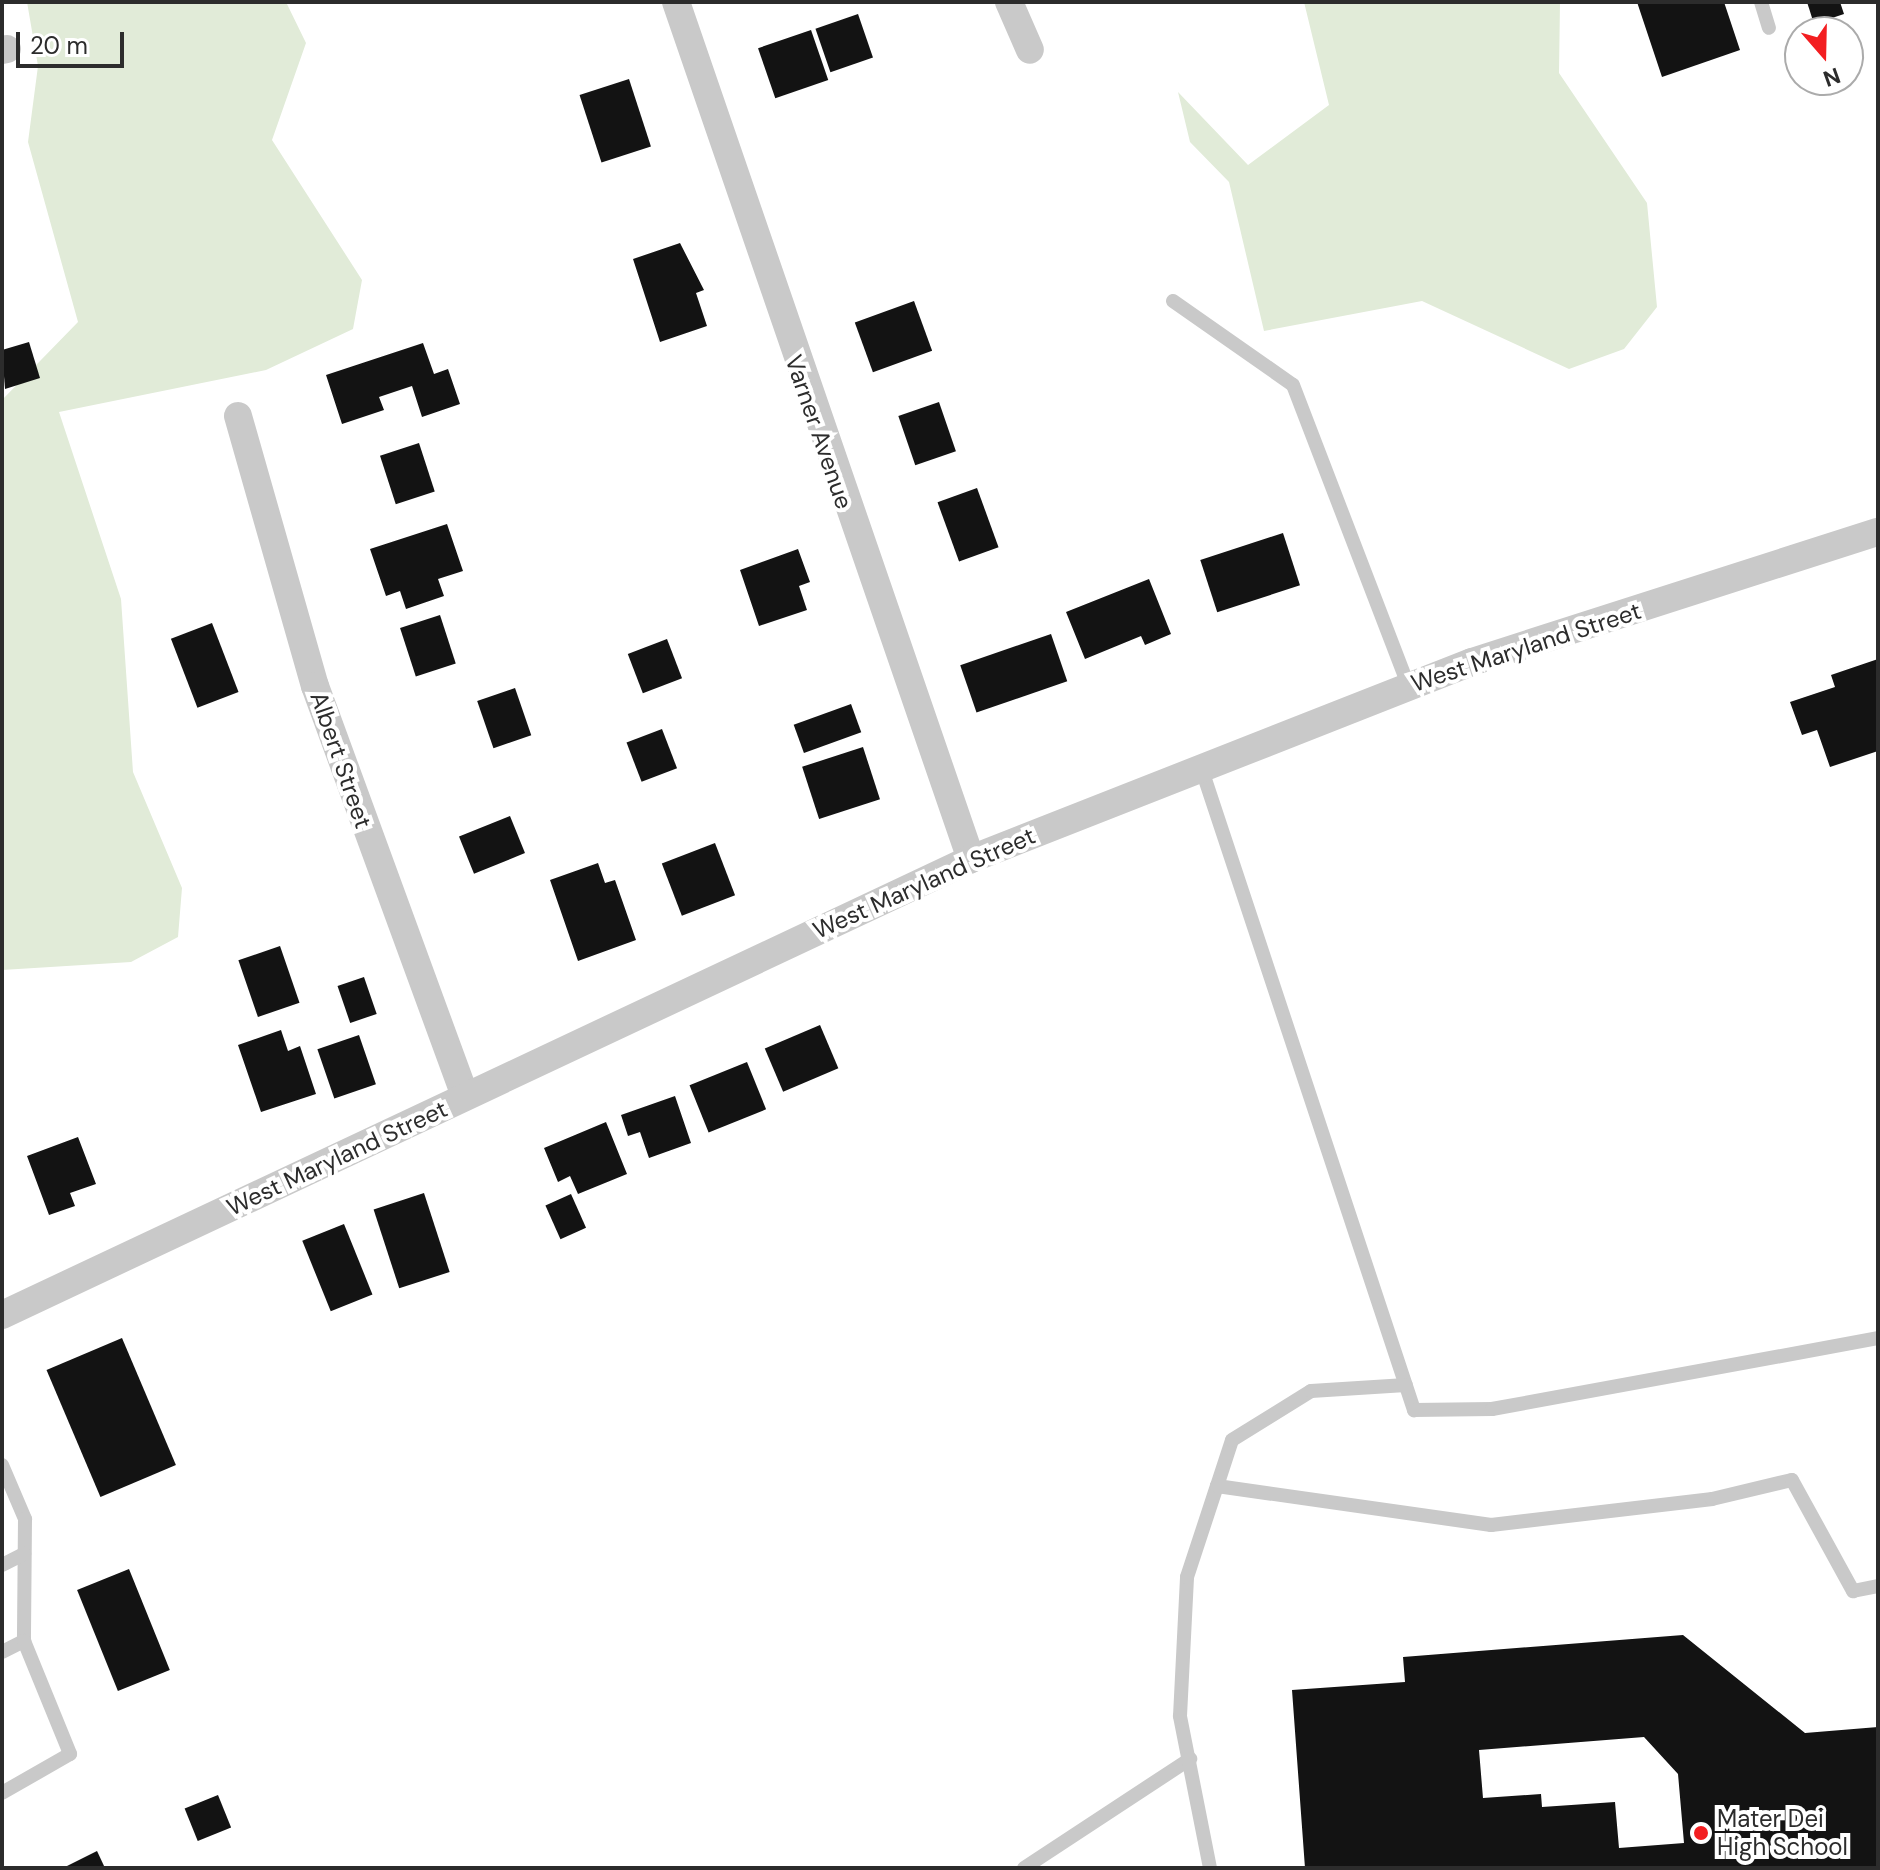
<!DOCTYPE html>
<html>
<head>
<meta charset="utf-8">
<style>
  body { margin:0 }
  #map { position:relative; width:1880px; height:1870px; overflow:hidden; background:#fff; font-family:"DM Sans",sans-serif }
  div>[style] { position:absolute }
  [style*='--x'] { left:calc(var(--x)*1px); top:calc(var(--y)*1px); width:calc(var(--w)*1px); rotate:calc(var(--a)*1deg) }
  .green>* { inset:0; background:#e1ebd8 }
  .building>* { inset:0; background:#131313; transform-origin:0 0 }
  .lane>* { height:14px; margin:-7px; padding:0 7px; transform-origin:7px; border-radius:7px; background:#c9c9c9 }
  .street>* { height:28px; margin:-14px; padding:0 14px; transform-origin:14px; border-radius:14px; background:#c9c9c9 }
  .dots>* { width:22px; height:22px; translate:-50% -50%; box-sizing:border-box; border:4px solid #fff; border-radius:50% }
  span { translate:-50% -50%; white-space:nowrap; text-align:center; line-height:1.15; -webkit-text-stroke:8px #fff; paint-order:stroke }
  .street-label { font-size:24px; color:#2c2c2c }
  .poi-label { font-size:24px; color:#2c2c2c }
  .left { translate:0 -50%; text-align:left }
  .frame { position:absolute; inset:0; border:4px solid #2c2c2c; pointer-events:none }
  .north { position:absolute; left:1784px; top:16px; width:80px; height:80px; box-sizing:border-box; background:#fff; border:2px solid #ababab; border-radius:50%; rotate:160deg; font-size:22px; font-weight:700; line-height:32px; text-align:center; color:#2c2c2c }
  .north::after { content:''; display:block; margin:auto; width:28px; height:36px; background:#f31e21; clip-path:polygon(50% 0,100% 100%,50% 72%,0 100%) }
  .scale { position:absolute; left:16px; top:32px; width:108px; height:36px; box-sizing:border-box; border:4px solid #2c2c2c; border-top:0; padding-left:10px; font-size:24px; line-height:28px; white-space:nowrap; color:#2c2c2c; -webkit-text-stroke:6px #fff; paint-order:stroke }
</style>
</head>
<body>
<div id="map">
  <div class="green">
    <i style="clip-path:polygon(27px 2px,286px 2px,306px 43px,272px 140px,362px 280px,353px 329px,266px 370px,59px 412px,121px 599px,133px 772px,182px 888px,178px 937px,131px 962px,2px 970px,2px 400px,78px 322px,28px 142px,38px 66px)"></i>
    <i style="clip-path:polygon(1304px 2px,1560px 2px,1559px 73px,1647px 203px,1657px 307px,1624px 349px,1569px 369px,1422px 301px,1264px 331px,1229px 182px,1190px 142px,1178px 92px,1248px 165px,1329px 105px)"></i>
  </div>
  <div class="building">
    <i style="clip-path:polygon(1637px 2px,1724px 2px,1740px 50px,1662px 77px)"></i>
    <i style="clip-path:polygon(1807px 2px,1840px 2px,1844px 14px,1814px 24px)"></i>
    <i style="left:858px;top:14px;width:46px;height:45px;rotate:71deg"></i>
    <i style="left:811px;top:30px;width:53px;height:56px;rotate:71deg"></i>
    <i style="left:629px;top:79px;width:71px;height:52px;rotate:72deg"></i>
    <i style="clip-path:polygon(680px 243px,704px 290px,696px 293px,707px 326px,660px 342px,633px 259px)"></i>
    <i style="left:914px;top:301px;width:53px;height:63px;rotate:70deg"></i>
    <i style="clip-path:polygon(29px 342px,40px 378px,5px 389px,2px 350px)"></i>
    <i style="clip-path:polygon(423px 343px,434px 374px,448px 369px,460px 404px,422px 417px,412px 386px,379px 397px,384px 410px,342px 424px,326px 375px)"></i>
    <i style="left:939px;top:402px;width:52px;height:43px;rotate:71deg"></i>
    <i style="left:419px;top:443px;width:51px;height:41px;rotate:72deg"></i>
    <i style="left:977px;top:488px;width:63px;height:42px;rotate:70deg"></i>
    <i style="clip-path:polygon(447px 524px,463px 571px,438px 579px,444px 596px,406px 609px,400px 591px,386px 596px,370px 549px)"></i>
    <i style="left:1283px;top:533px;width:55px;height:87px;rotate:72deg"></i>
    <i style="clip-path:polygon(798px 549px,810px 582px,799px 586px,807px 610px,759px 626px,740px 570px)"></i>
    <i style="clip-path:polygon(1149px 579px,1171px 634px,1145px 645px,1141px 636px,1085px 659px,1066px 612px)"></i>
    <i style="left:440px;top:615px;width:51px;height:42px;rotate:72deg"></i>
    <i style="left:212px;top:623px;width:74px;height:44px;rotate:69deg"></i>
    <i style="left:1051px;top:634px;width:50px;height:96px;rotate:71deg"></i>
    <i style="left:667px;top:639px;width:42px;height:42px;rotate:69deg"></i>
    <i style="clip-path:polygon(1878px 659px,1878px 751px,1830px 767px,1817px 730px,1802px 735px,1790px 702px,1835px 687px,1831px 675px)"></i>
    <i style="left:515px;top:688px;width:50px;height:40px;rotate:71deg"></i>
    <i style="left:851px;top:704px;width:30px;height:61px;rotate:70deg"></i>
    <i style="left:662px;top:729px;width:42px;height:38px;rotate:69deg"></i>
    <i style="left:863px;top:747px;width:55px;height:64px;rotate:72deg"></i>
    <i style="left:510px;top:816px;width:40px;height:55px;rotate:68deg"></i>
    <i style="left:715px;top:843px;width:56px;height:57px;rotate:69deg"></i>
    <i style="clip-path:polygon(598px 863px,605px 883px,615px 880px,636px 940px,578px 961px,550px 880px)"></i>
    <i style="left:280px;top:946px;width:60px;height:44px;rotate:71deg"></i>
    <i style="left:364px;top:977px;width:39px;height:28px;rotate:71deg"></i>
    <i style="left:820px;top:1025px;width:47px;height:60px;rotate:67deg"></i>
    <i style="clip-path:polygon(281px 1030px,288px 1051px,300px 1046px,316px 1094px,261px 1112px,238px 1045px)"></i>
    <i style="left:359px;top:1035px;width:52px;height:44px;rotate:71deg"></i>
    <i style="left:747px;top:1062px;width:51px;height:62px;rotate:68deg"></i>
    <i style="clip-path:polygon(675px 1096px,691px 1143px,649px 1158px,640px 1132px,628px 1136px,621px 1115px)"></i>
    <i style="clip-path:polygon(606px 1122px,627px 1174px,578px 1194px,570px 1176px,558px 1182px,544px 1148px)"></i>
    <i style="clip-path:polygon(78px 1137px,96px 1184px,70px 1193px,75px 1206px,49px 1215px,27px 1156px)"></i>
    <i style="left:424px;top:1193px;width:83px;height:53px;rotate:72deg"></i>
    <i style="left:571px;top:1194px;width:37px;height:28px;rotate:66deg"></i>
    <i style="left:344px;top:1224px;width:76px;height:45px;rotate:68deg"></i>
    <i style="left:122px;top:1338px;width:138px;height:82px;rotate:67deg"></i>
    <i style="left:129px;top:1569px;width:109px;height:56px;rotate:68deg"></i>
    <i style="clip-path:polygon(evenodd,1683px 1635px,1805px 1733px,1878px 1727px,1878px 1868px,1305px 1868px,1292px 1690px,1405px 1682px,1403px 1657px,1683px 1635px,1644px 1737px,1678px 1774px,1684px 1843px,1619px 1848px,1615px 1802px,1542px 1807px,1541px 1794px,1483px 1798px,1479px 1750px,1644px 1737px)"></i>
    <i style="left:218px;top:1795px;width:35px;height:36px;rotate:68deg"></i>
    <i style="clip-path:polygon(97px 1851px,105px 1868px,63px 1868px)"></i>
  </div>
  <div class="lane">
    <i style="--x:1761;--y:2;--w:27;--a:73"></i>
    <i style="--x:1173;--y:301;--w:146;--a:35"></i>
    <i style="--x:1293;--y:385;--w:321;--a:69"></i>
    <i style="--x:1200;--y:764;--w:681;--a:71.67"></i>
    <i style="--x:1414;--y:1410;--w:78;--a:-0.7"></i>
    <i style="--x:1492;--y:1409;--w:392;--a:-10.4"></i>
    <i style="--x:2;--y:1465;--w:59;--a:66.9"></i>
    <i style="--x:25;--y:1519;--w:122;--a:90.5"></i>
    <i style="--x:1217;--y:1486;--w:48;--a:-71.9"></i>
    <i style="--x:1232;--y:1440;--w:93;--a:-31.8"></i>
    <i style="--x:1311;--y:1391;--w:95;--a:-3.6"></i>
    <i style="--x:2;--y:1565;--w:25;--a:-27"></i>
    <i style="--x:2;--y:1652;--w:25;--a:-27"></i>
    <i style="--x:24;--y:1641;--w:122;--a:67.8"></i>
    <i style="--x:70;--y:1754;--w:78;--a:150.2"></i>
    <i style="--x:1024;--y:1868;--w:199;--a:-33.3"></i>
    <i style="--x:1210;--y:1868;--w:155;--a:-101.2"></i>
    <i style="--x:1180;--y:1716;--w:139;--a:-87.1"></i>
    <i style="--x:1187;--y:1577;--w:96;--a:-71.8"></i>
    <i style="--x:1217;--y:1486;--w:277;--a:8.1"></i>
    <i style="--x:1491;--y:1525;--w:223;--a:-6.7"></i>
    <i style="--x:1712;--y:1499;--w:82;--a:-13.4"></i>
    <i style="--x:1792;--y:1480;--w:127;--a:61.2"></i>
    <i style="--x:1853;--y:1591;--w:25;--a:-11"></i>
  </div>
  <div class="street">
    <i style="--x:676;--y:2;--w:906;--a:71.01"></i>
    <i style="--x:1009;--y:2;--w:52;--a:66.4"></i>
    <i style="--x:2;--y:50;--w:5;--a:-11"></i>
    <i style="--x:238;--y:416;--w:281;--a:74.1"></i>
    <i style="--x:315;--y:686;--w:437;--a:69.9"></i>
    <i style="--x:2;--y:1315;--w:1071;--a:-25.2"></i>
    <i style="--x:971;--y:859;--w:538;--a:-21.47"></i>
    <i style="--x:1472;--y:662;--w:426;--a:-17.8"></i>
  </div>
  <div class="dots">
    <i style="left:1701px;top:1833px;background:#f31e21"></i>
  </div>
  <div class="street-label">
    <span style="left:819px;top:432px;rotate:71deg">Varner Avenue</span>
    <span style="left:1526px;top:647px;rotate:-18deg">West Maryland Street</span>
    <span style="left:341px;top:760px;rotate:71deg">Albert Street</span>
    <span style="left:924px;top:883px;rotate:-24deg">West Maryland Street</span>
    <span style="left:337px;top:1158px;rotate:-25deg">West Maryland Street</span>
  </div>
  <div class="poi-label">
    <span class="left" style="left:1717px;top:1833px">Mater Dei<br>High School</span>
  </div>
  <div class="frame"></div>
  <div class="north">N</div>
  <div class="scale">20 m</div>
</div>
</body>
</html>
